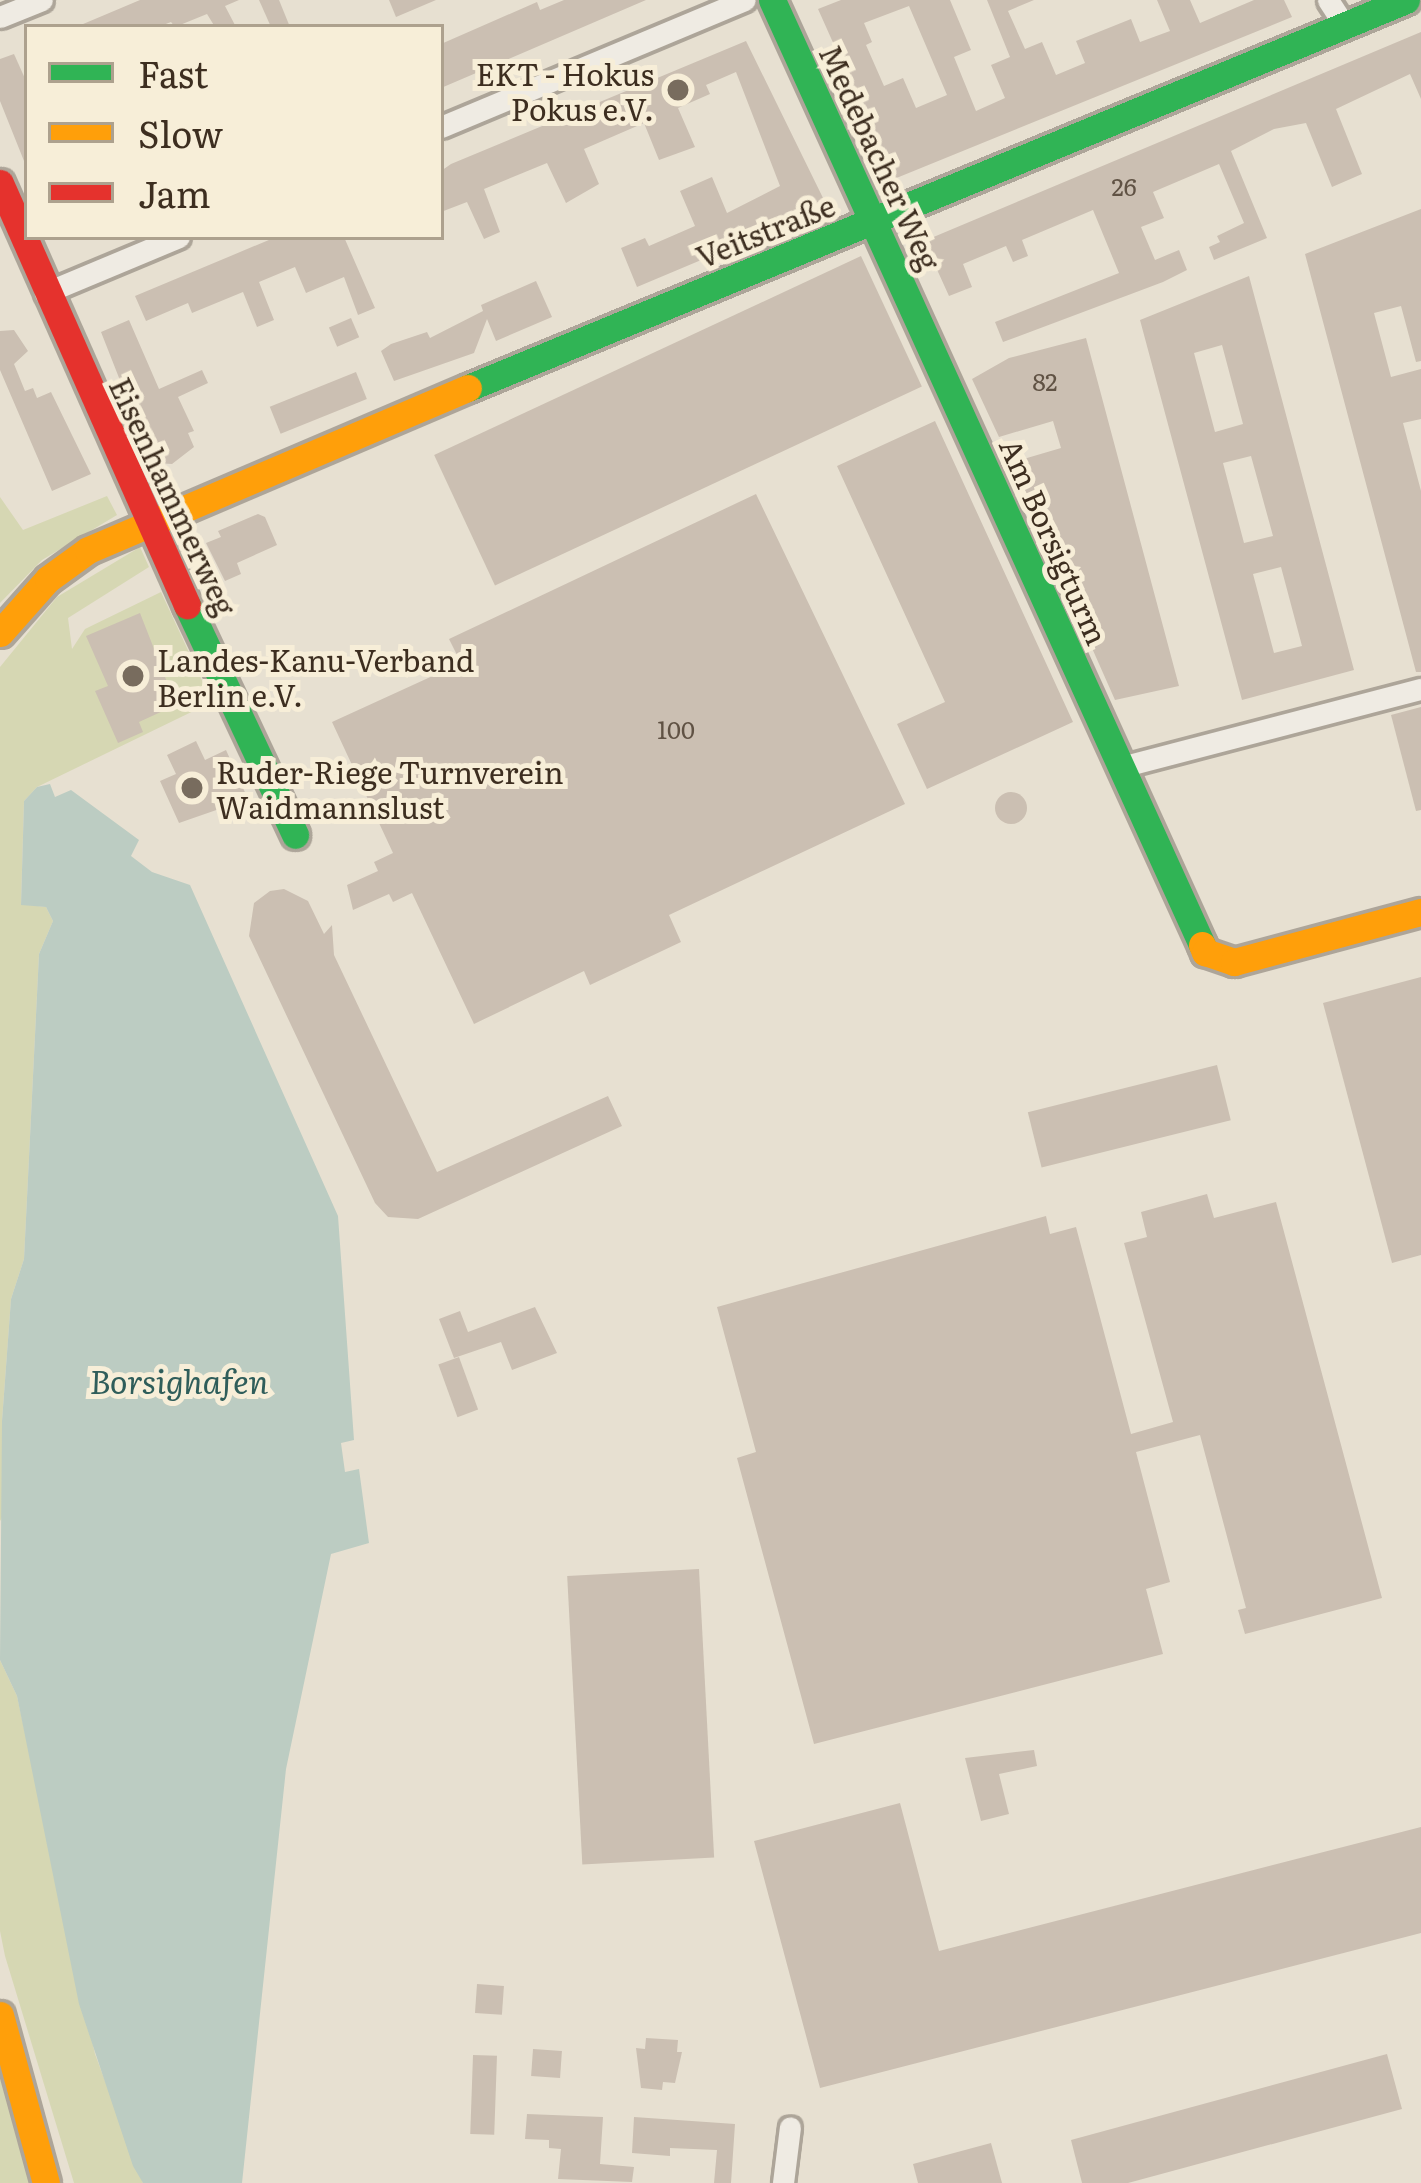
<!DOCTYPE html>
<html>
<head>
<meta charset="utf-8">
<style>
  body { margin:0 }
  #map { position:relative; width:1421px; height:2183px; overflow:hidden; background:#e7e0d1; font-family:Literata,serif }
  div>[style] { position:absolute }
  [style*='--x'] { left:calc(var(--x)*1px); top:calc(var(--y)*1px); width:calc(var(--w)*1px); rotate:calc(var(--a)*1deg) }
  .green>* { inset:0; background:#d6d7b3 }
  .water>* { inset:0; background:#bcccc2 }
  .building>* { inset:0; background:#cbbfb2; transform-origin:0 0 }
  .round { border-radius:50% }
  .roads { filter:drop-shadow(3px 0 #ada599) drop-shadow(-3px 0 #ada599) drop-shadow(0 3px #ada599) drop-shadow(0 -3px #ada599) }
  .street>* { height:21px; margin:-10.5px; padding:0 10.5px; transform-origin:10.5px; border-radius:10.5px; background:#efebe3 }
  .fast>* { height:27px; margin:-13.5px; padding:0 13.5px; transform-origin:13.5px; border-radius:13.5px; background:#30b455 }
  .slow>* { height:27px; margin:-13.5px; padding:0 13.5px; transform-origin:13.5px; border-radius:13.5px; background:#ff9f0a }
  .jam>* { height:27px; margin:-13.5px; padding:0 13.5px; transform-origin:13.5px; border-radius:13.5px; background:#e5322d }
  .dots>* { width:33px; height:33px; translate:-50% -50%; box-sizing:border-box; border:6px solid #f7eed8; border-radius:50% }
  span { translate:-50% -50%; white-space:nowrap; text-align:center; line-height:1.15; -webkit-text-stroke:10px #f7eed8; paint-order:stroke }
  .number-label { font-size:24px; color:#605244 }
  .number-label span { -webkit-text-stroke-width:0 }
  .poi-label { font-size:30px; color:#3d2e20 }
  .right { translate:-100% -50%; text-align:right }
  .left { translate:0 -50%; text-align:left }
  .street-label { font-size:30px; color:#3d2e20 }
  .water-label { font-size:33px; color:#2f5d5a; font-style:italic }
  .legend { position:absolute; left:24px; top:24px; width:420px; height:216px; box-sizing:border-box; background:#f7eed8; border:3px solid #ada18e; margin:0; padding:15px 21px; list-style:none; font-size:36px; color:#3d2e20 }
  .legend li { display:flex; align-items:center; gap:24px; height:60px }
  .legend b { width:60px; border:3px solid #ada18e }
</style>
</head>
<body>
<div id="map">
  <div class="green">
    <i style="clip-path:polygon(107px 496px,117px 515px,42px 560px,0 603px,0 497px,23px 530px)"></i>
    <i style="clip-path:polygon(140px 547px,149px 567px,68px 618px,72px 649px,85px 629px,161px 592px,212px 702px,37px 787px,24px 801px,21px 904px,46px 907px,53px 921px,39px 954px,24px 1259px,11px 1299px,2px 1421px,5px 1513px,0 1521px,0 667px,57px 597px)"></i>
    <i style="clip-path:polygon(0 1660px,17px 1696px,95px 2054px,143px 2183px,74px 2183px,5px 1956px,0 1931px)"></i>
    <i style="clip-path:polygon(0 2075px,6px 2095px,34px 2183px,0 2183px)"></i>
  </div>
  <div class="water">
    <i style="clip-path:polygon(50px 784px,55px 797px,71px 790px,139px 840px,131px 856px,152px 872px,190px 885px,338px 1216px,354px 1440px,341px 1443px,345px 1472px,359px 1469px,369px 1543px,331px 1554px,286px 1769px,242px 2183px,143px 2183px,133px 2166px,79px 2004px,17px 1696px,0 1660px,2px 1421px,11px 1299px,24px 1259px,39px 954px,53px 921px,46px 907px,21px 905px,24px 801px,37px 787px)"></i>
  </div>
  <div class="building">
    <i style="clip-path:polygon(140px 0,239px 0,225px 6px,236px 27px,215px 27px,207px 14px,175px 27px,171px 22px,158px 27px,76px 27px)"></i>
    <i style="clip-path:polygon(259px 0,279px 0,290px 27px,271px 27px)"></i>
    <i style="clip-path:polygon(389px 0,436px 0,396px 17px)"></i>
    <i style="clip-path:polygon(564px 0,646px 0,441px 88px,441px 44px,537px 2px,540px 10px)"></i>
    <i style="clip-path:polygon(evenodd,841px 0,950px 0,971px 50px,954px 57px,976px 111px,1005px 98px,991px 65px,1010px 57px,987px 0,1034px 0,1008px 11px,1025px 49px,1042px 42px,1056px 75px,1085px 63px,1076px 41px,1131px 19px,1140px 42px,1170px 31px,1157px 0,1190px 0,1200px 23px,1254px 0,1284px 0,1292px 17px,894px 179px,818px 9px,841px 0,909px 6px,947px 95px,916px 108px,903px 78px,884px 86px,866px 45px,872px 42px,864px 23px,909px 6px)"></i>
    <i style="clip-path:polygon(1421px 32px,1421px 99px,1410px 74px,1336px 109px,1362px 174px,1332px 187px,1306px 123px,1274px 129px,1231px 151px,1267px 238px,1214px 260px,1209px 247px,1220px 242px,1217px 236px,1244px 223px,1219px 164px,1153px 192px,1164px 218px,1141px 227px,1155px 260px,1179px 250px,1187px 270px,1163px 282px,1003px 342px,995px 322px,1119px 273px,1093px 210px,1022px 240px,1028px 256px,1013px 262px,1006px 246px,963px 264px,972px 287px,949px 296px,924px 241px)"></i>
    <i style="clip-path:polygon(746px 41px,824px 200px,820px 210px,637px 287px,621px 248px,645px 238px,649px 246px,695px 226px,680px 191px,712px 177px,727px 213px,780px 186px,736px 72px,706px 85px,710px 94px,678px 108px,695px 147px,659px 160px,644px 123px,584px 149px,599px 184px,566px 203px,547px 163px,484px 189px,500px 232px,484px 239px,467px 202px,441px 212px,441px 171px,451px 164px)"></i>
    <i style="clip-path:polygon(14px 54px,27px 83px,26px 166px,0 101px,0 59px)"></i>
    <i style="clip-path:polygon(1421px 209px,1421px 361px,1416px 362px,1401px 306px,1374px 313px,1391px 377px,1421px 369px,1421px 419px,1403px 423px,1421px 491px,1421px 672px,1416px 672px,1305px 254px)"></i>
    <i style="clip-path:polygon(276px 237px,344px 237px,375px 308px,358px 315px,344px 277px,306px 293px,295px 267px,259px 282px,274px 320px,257px 327px,243px 292px,192px 313px,188px 303px,146px 321px,135px 296px)"></i>
    <i style="left:861px;top:256px;width:144px;height:471px;rotate:65deg"></i>
    <i style="clip-path:polygon(evenodd,1249px 276px,1354px 670px,1242px 700px,1140px 320px,1249px 276px,1222px 345px,1243px 424px,1215px 432px,1194px 353px,1222px 345px,1249px 276px,1251px 456px,1273px 536px,1244px 543px,1223px 463px,1251px 456px,1249px 276px,1281px 567px,1302px 646px,1274px 653px,1253px 574px,1281px 567px)"></i>
    <i style="clip-path:polygon(536px 281px,552px 317px,496px 341px,487px 319px,474px 353px,394px 381px,381px 351px,391px 344px,427px 332px,430px 338px,483px 311px,481px 305px)"></i>
    <i style="left:351px;top:318px;width:21px;height:24px;rotate:67deg"></i>
    <i style="clip-path:polygon(129px 320px,159px 389px,202px 370px,208px 383px,178px 397px,194px 431px,188px 433px,194px 447px,172px 464px,156px 463px,160px 456px,141px 413px,134px 416px,101px 332px)"></i>
    <i style="clip-path:polygon(14px 330px,28px 351px,14px 364px,25px 391px,33px 388px,37px 398px,51px 392px,91px 474px,52px 491px,0 370px,0 331px)"></i>
    <i style="clip-path:polygon(1086px 338px,1179px 686px,1115px 700px,1010px 463px,1061px 448px,1053px 421px,999px 437px,972px 379px,1009px 358px)"></i>
    <i style="left:356px;top:372px;width:29px;height:93px;rotate:68deg"></i>
    <i style="clip-path:polygon(935px 421px,1073px 722px,927px 789px,897px 724px,945px 702px,837px 466px)"></i>
    <i style="clip-path:polygon(756px 494px,905px 804px,669px 915px,681px 942px,590px 985px,584px 971px,474px 1024px,412px 893px,393px 902px,389px 894px,353px 910px,347px 885px,378px 871px,374px 862px,393px 853px,332px 722px,461px 663px,449px 639px)"></i>
    <i style="clip-path:polygon(258px 514px,265px 517px,277px 545px,237px 563px,241px 574px,225px 581px,206px 543px,221px 537px,218px 531px)"></i>
    <i style="clip-path:polygon(140px 613px,176px 705px,139px 722px,143px 732px,118px 743px,95px 691px,108px 686px,86px 636px)"></i>
    <i style="clip-path:polygon(1421px 707px,1421px 810px,1416px 811px,1391px 715px)"></i>
    <i style="clip-path:polygon(196px 741px,205px 760px,226px 750px,248px 799px,179px 823px,160px 781px,176px 774px,167px 755px)"></i>
    <i class="round" style="left:995px;top:792px;width:32px;height:32px"></i>
    <i style="clip-path:polygon(284px 889px,308px 901px,324px 934px,332px 925px,334px 955px,437px 1172px,608px 1096px,622px 1126px,418px 1219px,388px 1217px,375px 1203px,249px 936px,254px 903px,270px 891px)"></i>
    <i style="clip-path:polygon(1421px 977px,1421px 1255px,1392px 1263px,1323px 1003px)"></i>
    <i style="left:1217px;top:1065px;width:57px;height:195px;rotate:76deg"></i>
    <i style="clip-path:polygon(1207px 1194px,1214px 1218px,1276px 1202px,1382px 1598px,1245px 1634px,1238px 1610px,1246px 1608px,1200px 1435px,1136px 1452px,1170px 1582px,1146px 1589px,1163px 1654px,814px 1744px,737px 1458px,756px 1452px,717px 1307px,1046px 1216px,1050px 1234px,1076px 1227px,1131px 1434px,1173px 1422px,1124px 1243px,1147px 1237px,1141px 1212px)"></i>
    <i style="clip-path:polygon(535px 1307px,557px 1353px,512px 1370px,501px 1342px,454px 1358px,439px 1319px,460px 1311px,468px 1332px)"></i>
    <i style="left:459px;top:1357px;width:56px;height:22px;rotate:70deg"></i>
    <i style="left:699px;top:1569px;width:289px;height:132px;rotate:87deg"></i>
    <i style="clip-path:polygon(1034px 1750px,1037px 1766px,999px 1774px,1009px 1814px,981px 1821px,965px 1758px)"></i>
    <i style="clip-path:polygon(900px 1803px,939px 1951px,1421px 1827px,1421px 1933px,820px 2088px,754px 1841px)"></i>
    <i style="left:477px;top:1984px;width:27px;height:29px;rotate:4deg"></i>
    <i style="clip-path:polygon(646px 2038px,678px 2040px,677px 2052px,682px 2052px,675px 2083px,663px 2082px,662px 2090px,641px 2088px,636px 2048px,645px 2049px)"></i>
    <i style="left:533px;top:2049px;width:29px;height:27px;rotate:4deg"></i>
    <i style="clip-path:polygon(1387px 2054px,1402px 2109px,1128px 2183px,1082px 2183px,1071px 2140px)"></i>
    <i style="left:473px;top:2055px;width:24px;height:79px;rotate:2deg"></i>
    <i style="clip-path:polygon(527px 2114px,603px 2117px,600px 2164px,634px 2167px,632px 2182px,558px 2179px,561px 2149px,549px 2148px,549px 2140px,525px 2139px)"></i>
    <i style="clip-path:polygon(634px 2117px,735px 2124px,731px 2183px,714px 2183px,717px 2150px,670px 2148px,670px 2156px,632px 2153px)"></i>
    <i style="clip-path:polygon(991px 2143px,1002px 2183px,918px 2183px,913px 2164px)"></i>
  </div>
  <div class="roads">
    <div class="street">
      <i style="--x:1328;--y:0;--w:30;--a:57"></i>
      <i style="--x:0;--y:17;--w:45;--a:-22"></i>
      <i style="--x:441;--y:127;--w:329;--a:-22.7"></i>
      <i style="--x:45;--y:293;--w:145;--a:-22.7"></i>
      <i style="--x:1121;--y:767;--w:310;--a:-14.6"></i>
      <i style="--x:783;--y:2183;--w:56;--a:-82.9"></i>
    </div>
    <div class="fast">
      <i style="--x:772;--y:0;--w:1038;--a:65.53"></i>
      <i style="--x:468;--y:388;--w:1015;--a:-22.47"></i>
      <i style="--x:187;--y:605;--w:254;--a:64.8"></i>
    </div>
    <div class="slow">
      <i style="--x:0;--y:633;--w:72;--a:-48.4"></i>
      <i style="--x:48;--y:579;--w:49;--a:-35.9"></i>
      <i style="--x:88;--y:550;--w:413;--a:-23.1"></i>
      <i style="--x:1202;--y:945;--w:8;--a:67"></i>
      <i style="--x:1205;--y:952;--w:31;--a:19"></i>
      <i style="--x:1234;--y:962;--w:194;--a:-15"></i>
      <i style="--x:0;--y:2015;--w:174;--a:74.7"></i>
    </div>
    <div class="jam">
      <i style="--x:0;--y:183;--w:462;--a:66.1"></i>
    </div>
  </div>
  <div class="dots">
    <i style="left:678px;top:90px;background:#786c5e"></i>
    <i style="left:133px;top:676px;background:#786c5e"></i>
    <i style="left:192px;top:788px;background:#786c5e"></i>
  </div>
  <div class="number-label">
    <span style="left:1124px;top:186px">26</span>
    <span style="left:1045px;top:381px">82</span>
    <span style="left:676px;top:729px">100</span>
  </div>
  <div class="poi-label">
    <span class="right" style="left:654px;top:90px">EKT - Hokus<br>Pokus e.V.</span>
    <span class="left" style="left:157px;top:676px">Landes-Kanu-Verband<br>Berlin e.V.</span>
    <span class="left" style="left:216px;top:788px">Ruder-Riege Turnverein<br>Waidmannslust</span>
  </div>
  <div class="street-label">
    <span style="left:881px;top:157px;rotate:65deg">Medebacher Weg</span>
    <span style="left:765px;top:230px;rotate:-22deg">Veitstraße</span>
    <span style="left:174px;top:496px;rotate:65deg">Eisenhammerweg</span>
    <span style="left:1055px;top:541px;rotate:66deg">Am Borsigturm</span>
  </div>
  <div class="water-label">
    <span style="left:179px;top:1380px">Borsighafen</span>
  </div>
  <ul class="legend">
  <li><b style="height:15px;background:#30b455"></b>Fast</li>
  <li><b style="height:15px;background:#ff9f0a"></b>Slow</li>
  <li><b style="height:15px;background:#e5322d"></b>Jam</li>
  </ul>
</div>
</body>
</html>
